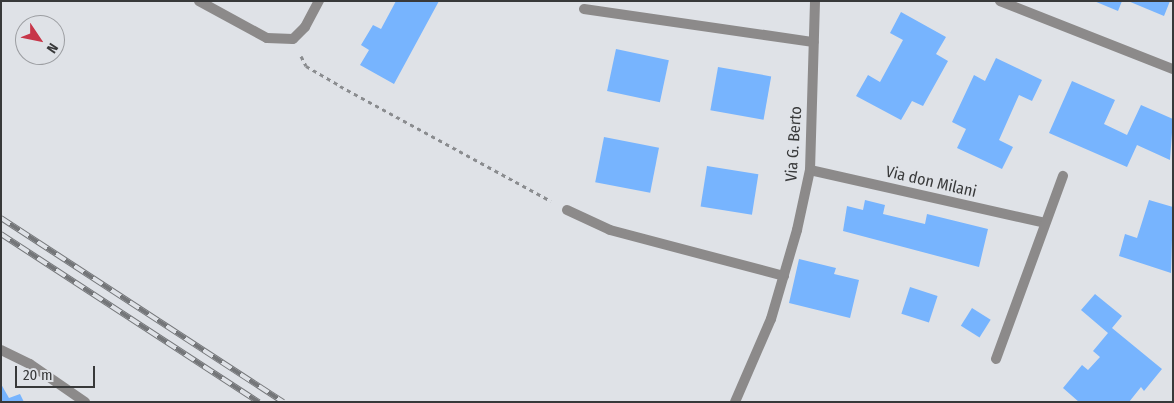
<!DOCTYPE html>
<html>
<head>
<meta charset="utf-8">
<style>
  body { margin:0 }
  #map { position:relative; width:1174px; height:403px; overflow:hidden; background:#dfe2e7; font-family:"Fira Sans Condensed",sans-serif }
  div>[style] { position:absolute }
  [style*='--x'] { left:calc(var(--x)*1px); top:calc(var(--y)*1px); width:calc(var(--w)*1px); rotate:calc(var(--a)*1deg) }
  .building>* { inset:0; background:#77b4fe; transform-origin:0 0 }
  .path>* { height:3px; margin-top:-1.5px; transform-origin:0; background:repeating-linear-gradient(90deg,#8a8c8f 0 4px,transparent 0 8px) }
  .street>* { height:10px; margin:-5px; padding:0 5px; transform-origin:5px; border-radius:5px; background:#8c8a8a }
  .rail>* { height:5.5px; margin-top:-2.75px; transform-origin:0; background:repeating-linear-gradient(90deg,#dfe2e7 0 11px,#747679 0 22px); box-sizing:border-box; border-block:1px solid #747679 }
  span { translate:-50% -50%; white-space:nowrap; text-align:center; line-height:1.15; -webkit-text-stroke:4.5px #dfe2e7; paint-order:stroke }
  .street-label { font-size:16px; color:#38393a }
  .frame { position:absolute; inset:0; border:2px solid #38393a; pointer-events:none }
  .north { position:absolute; left:15px; top:15px; width:50px; height:50px; box-sizing:border-box; background:#dfe2e7; border:1px solid #9c9ea2; border-radius:50%; rotate:124deg; font-size:14px; font-weight:700; line-height:20px; text-align:center; color:#38393a }
  .north::after { content:''; display:block; margin:auto; width:18px; height:22px; background:#c73649; clip-path:polygon(50% 0,100% 100%,50% 72%,0 100%) }
  .scale { position:absolute; left:15px; top:366px; width:80px; height:22px; box-sizing:border-box; border:2px solid #38393a; border-top:0; padding-left:6px; font-size:15px; line-height:18px; white-space:nowrap; color:#38393a; -webkit-text-stroke:4px #dfe2e7; paint-order:stroke }
</style>
</head>
<body>
<div id="map">
  <div class="building">
    <i style="clip-path:polygon(396px 1px,439px 1px,394px 84px,360px 65px,369px 50px,361px 45px,373px 25px,381px 29px)"></i>
    <i style="clip-path:polygon(1094px 1px,1122px 1px,1118px 11px)"></i>
    <i style="clip-path:polygon(1128px 1px,1170px 1px,1164px 16px)"></i>
    <i style="clip-path:polygon(901px 12px,946px 37px,936px 54px,948px 61px,923px 106px,912px 101px,901px 120px,856px 96px,868px 75px,880px 82px,903px 40px,890px 33px)"></i>
    <i style="left:616px;top:49px;width:54px;height:43px;rotate:12deg"></i>
    <i style="clip-path:polygon(996px 58px,1042px 80px,1032px 101px,1019px 95px,999px 140px,1013px 147px,1002px 169px,957px 148px,966px 129px,952px 122px,974px 75px,985px 81px)"></i>
    <i style="left:718px;top:67px;width:54px;height:44px;rotate:10deg"></i>
    <i style="clip-path:polygon(1072px 81px,1115px 100px,1104px 124px,1127px 135px,1141px 105px,1173px 119px,1170px 160px,1137px 145px,1127px 167px,1049px 133px)"></i>
    <i style="left:604px;top:137px;width:56px;height:46px;rotate:11deg"></i>
    <i style="left:707px;top:166px;width:52px;height:41px;rotate:9deg"></i>
    <i style="clip-path:polygon(865px 200px,885px 205px,883px 214px,925px 224px,927px 214px,988px 229px,979px 267px,843px 231px,847px 206px,863px 210px)"></i>
    <i style="clip-path:polygon(1149px 200px,1173px 207px,1171px 273px,1119px 256px,1125px 234px,1137px 238px)"></i>
    <i style="clip-path:polygon(799px 259px,836px 268px,834px 274px,859px 280px,850px 318px,789px 303px)"></i>
    <i style="left:910px;top:287px;width:29px;height:28px;rotate:18deg"></i>
    <i style="clip-path:polygon(1095px 294px,1122px 316px,1112px 328px,1162px 369px,1144px 391px,1141px 387px,1129px 402px,1079px 402px,1063px 388px,1082px 365px,1088px 370px,1100px 357px,1093px 351px,1108px 333px,1081px 310px)"></i>
    <i style="left:972px;top:308px;width:22px;height:21px;rotate:32deg"></i>
    <i style="clip-path:polygon(1px 384px,9px 398px,20px 394px,24px 402px,1px 402px)"></i>
  </div>
  <div class="path">
    <i style="--x:301;--y:56;--w:11;--a:63"></i>
    <i style="--x:306;--y:66;--w:39;--a:30"></i>
    <i style="--x:340;--y:86;--w:240;--a:28.6"></i>
  </div>
  <div class="street">
    <i style="--x:199;--y:1;--w:77;--a:28.6"></i>
    <i style="--x:267;--y:38;--w:26;--a:2"></i>
    <i style="--x:293;--y:39;--w:17;--a:-45"></i>
    <i style="--x:305;--y:27;--w:30;--a:-62"></i>
    <i style="--x:1000;--y:1;--w:186;--a:21.5"></i>
    <i style="--x:584;--y:9;--w:232;--a:8.2"></i>
    <i style="--x:810;--y:170;--w:241;--a:12.7"></i>
    <i style="--x:567;--y:210;--w:47;--a:24.9"></i>
    <i style="--x:610;--y:230;--w:180;--a:14.8"></i>
    <i style="--x:1;--y:350;--w:32;--a:26"></i>
    <i style="--x:30;--y:364;--w:67;--a:34.6"></i>
    <i style="--x:996;--y:359;--w:195;--a:-69.9"></i>
    <i style="--x:735;--y:402;--w:90;--a:-66.6"></i>
    <i style="--x:771;--y:319;--w:93;--a:-73.7"></i>
    <i style="--x:797;--y:230;--w:61;--a:-77.8"></i>
    <i style="--x:810;--y:170;--w:169;--a:-88.3"></i>
  </div>
  <div class="rail">
    <i style="--x:1;--y:218;--w:337;--a:33.1"></i>
    <i style="--x:1;--y:234;--w:308;--a:33.1"></i>
  </div>
  <div class="street-label">
    <span style="left:794px;top:144px;rotate:-86deg">Via G. Berto</span>
    <span style="left:931px;top:182px;rotate:13deg">Via don Milani</span>
  </div>
  <div class="frame"></div>
  <div class="north">N</div>
  <div class="scale">20 m</div>
</div>
</body>
</html>
